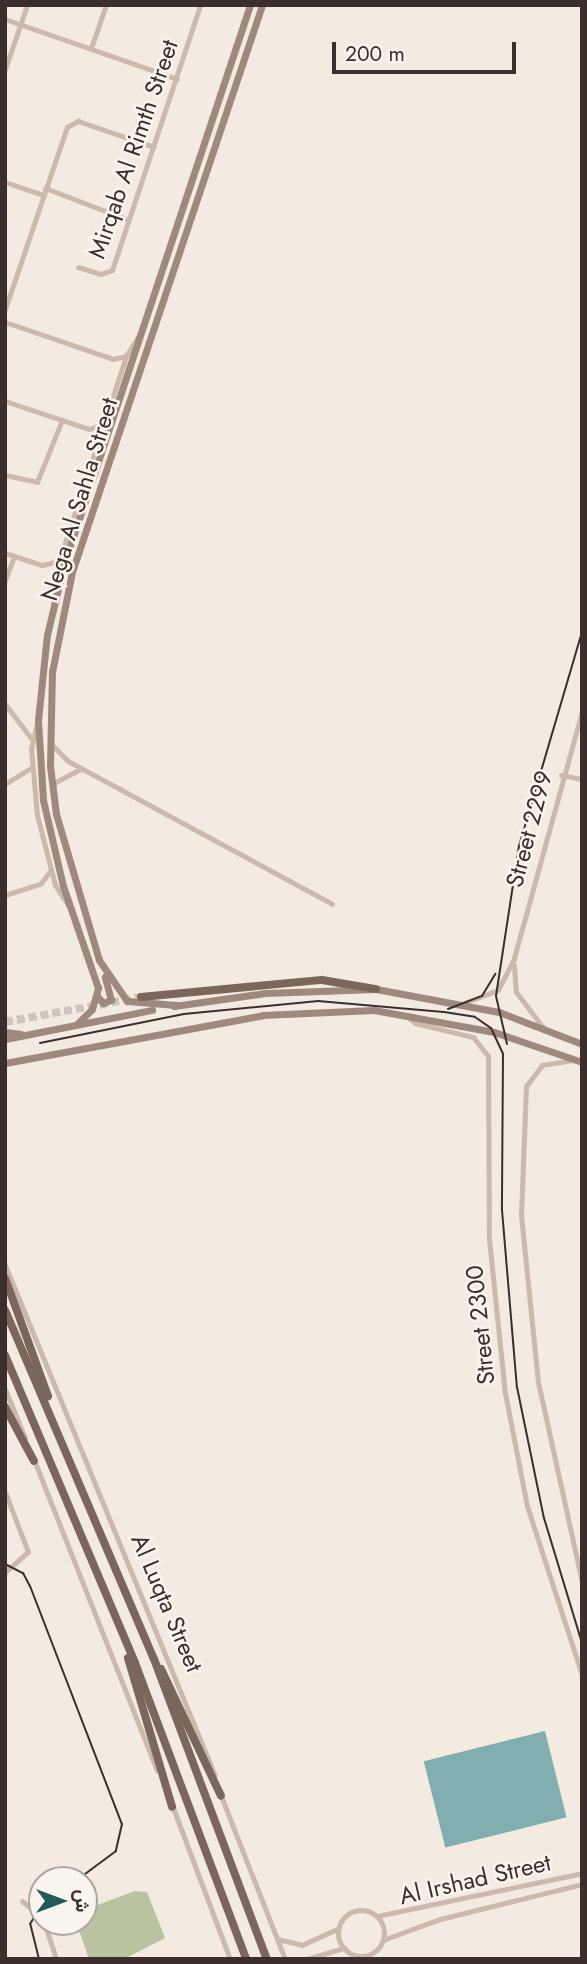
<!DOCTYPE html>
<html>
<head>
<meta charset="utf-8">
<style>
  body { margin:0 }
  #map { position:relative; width:587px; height:1964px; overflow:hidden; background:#f3eae2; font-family:Jost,Vazirmatn,sans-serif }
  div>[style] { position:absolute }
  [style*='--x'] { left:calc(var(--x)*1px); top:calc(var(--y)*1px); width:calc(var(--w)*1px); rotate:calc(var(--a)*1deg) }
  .green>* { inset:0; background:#b9c2a1 }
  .water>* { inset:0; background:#81afaf; transform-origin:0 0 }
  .primary-tunnel>* { height:8px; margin-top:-4px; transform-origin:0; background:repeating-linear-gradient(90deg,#cec5be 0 8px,transparent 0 12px) }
  .street>* { height:5px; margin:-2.5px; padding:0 2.5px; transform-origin:2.5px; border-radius:2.5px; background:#cbb9ad }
  .street>.ring { margin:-2.5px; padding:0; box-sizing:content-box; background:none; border:5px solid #cbb9ad; border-radius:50% }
  .secondary>* { height:7px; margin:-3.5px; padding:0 3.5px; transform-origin:3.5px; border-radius:3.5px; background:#9f897e }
  .primary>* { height:8px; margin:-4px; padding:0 4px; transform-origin:4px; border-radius:4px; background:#7b665d }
  .tram>* { height:2px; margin:-1px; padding:0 1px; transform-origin:1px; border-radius:1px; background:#3a2f2c }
  span { translate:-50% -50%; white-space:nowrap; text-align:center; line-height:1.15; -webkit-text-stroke:5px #faf4ee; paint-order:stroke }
  .street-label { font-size:24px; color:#3a2f2c }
  .frame { position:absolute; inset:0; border:7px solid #3a2f2c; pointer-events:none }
  .north { position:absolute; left:28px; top:1866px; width:70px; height:70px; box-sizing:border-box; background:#faf4ee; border:2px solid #ada5a0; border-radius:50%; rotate:90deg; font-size:19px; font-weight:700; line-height:28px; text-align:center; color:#3a2f2c }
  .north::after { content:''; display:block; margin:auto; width:24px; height:32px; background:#225a5b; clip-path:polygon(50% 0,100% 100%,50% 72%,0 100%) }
  .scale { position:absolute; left:332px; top:42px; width:184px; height:32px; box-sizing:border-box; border:4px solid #3a2f2c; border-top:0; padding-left:9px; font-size:21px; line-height:24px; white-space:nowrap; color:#3a2f2c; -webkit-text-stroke:5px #faf4ee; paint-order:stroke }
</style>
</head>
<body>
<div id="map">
  <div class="green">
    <i style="clip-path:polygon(135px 1891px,147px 1892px,165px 1938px,124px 1959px,89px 1959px,76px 1922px,84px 1922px,84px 1910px)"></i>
  </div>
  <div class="water">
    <i style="left:545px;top:1731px;width:89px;height:125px;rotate:76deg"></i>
  </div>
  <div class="primary-tunnel">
    <i style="--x:5;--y:1022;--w:138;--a:-10.4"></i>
  </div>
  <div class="street">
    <i style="--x:5;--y:19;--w:182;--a:19.2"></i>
    <i style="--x:91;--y:48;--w:46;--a:-70.8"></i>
    <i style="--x:5;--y:69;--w:68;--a:-71"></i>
    <i style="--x:5;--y:182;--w:40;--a:18.9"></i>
    <i style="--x:45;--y:188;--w:90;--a:20.9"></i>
    <i style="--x:78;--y:267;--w:24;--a:17"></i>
    <i style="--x:101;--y:274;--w:12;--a:-20"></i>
    <i style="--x:112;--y:270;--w:279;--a:-71.6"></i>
    <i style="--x:5;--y:309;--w:192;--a:-71.2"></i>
    <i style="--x:67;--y:127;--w:13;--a:-29"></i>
    <i style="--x:78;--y:121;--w:80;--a:18.9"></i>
    <i style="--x:5;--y:322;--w:114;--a:18.9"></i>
    <i style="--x:113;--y:359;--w:13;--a:-13"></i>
    <i style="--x:5;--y:401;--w:89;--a:18.4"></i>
    <i style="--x:89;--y:429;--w:16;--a:-18"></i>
    <i style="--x:5;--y:475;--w:33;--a:12"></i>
    <i style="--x:37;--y:482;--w:67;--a:-68"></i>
    <i style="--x:5;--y:553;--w:39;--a:18"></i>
    <i style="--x:42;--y:565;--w:17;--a:-13"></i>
    <i style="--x:5;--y:580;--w:26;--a:-69"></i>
    <i style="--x:53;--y:606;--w:45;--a:-82.4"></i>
    <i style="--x:59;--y:561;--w:216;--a:-71.9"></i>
    <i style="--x:126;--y:356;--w:22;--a:-58"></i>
    <i style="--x:5;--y:704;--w:43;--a:52.6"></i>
    <i style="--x:37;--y:723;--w:26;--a:103"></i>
    <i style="--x:31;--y:748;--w:67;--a:84.9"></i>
    <i style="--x:37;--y:815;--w:72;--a:75.6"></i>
    <i style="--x:55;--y:885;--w:27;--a:57"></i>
    <i style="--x:51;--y:744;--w:24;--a:45"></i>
    <i style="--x:68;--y:761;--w:300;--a:28.4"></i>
    <i style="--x:561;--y:775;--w:21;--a:11"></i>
    <i style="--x:5;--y:784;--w:31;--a:-32"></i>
    <i style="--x:52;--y:784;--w:32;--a:-28"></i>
    <i style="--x:5;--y:895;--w:38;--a:-18"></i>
    <i style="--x:41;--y:883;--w:15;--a:-53"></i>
    <i style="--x:514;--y:965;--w:27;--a:86"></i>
    <i style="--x:516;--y:992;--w:43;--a:52.6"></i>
    <i style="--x:464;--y:1003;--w:36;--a:-21"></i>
    <i style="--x:498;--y:990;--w:36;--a:-63"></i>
    <i style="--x:514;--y:958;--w:256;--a:-74.6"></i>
    <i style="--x:407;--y:1016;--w:11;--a:41"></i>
    <i style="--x:415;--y:1023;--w:60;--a:13.6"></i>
    <i style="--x:473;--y:1037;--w:24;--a:52"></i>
    <i style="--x:488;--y:1056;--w:183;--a:89.7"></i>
    <i style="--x:489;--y:1239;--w:155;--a:84.1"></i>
    <i style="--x:505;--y:1393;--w:115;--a:79"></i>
    <i style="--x:527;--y:1506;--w:178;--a:72"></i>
    <i style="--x:573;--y:1060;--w:31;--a:171"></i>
    <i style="--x:542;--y:1065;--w:26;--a:127"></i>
    <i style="--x:526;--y:1086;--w:129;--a:92.2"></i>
    <i style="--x:521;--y:1215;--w:168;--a:84.2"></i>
    <i style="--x:538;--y:1382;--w:205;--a:77.6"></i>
    <i style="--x:5;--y:1265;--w:552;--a:67.66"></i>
    <i style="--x:5;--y:1389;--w:53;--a:67.8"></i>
    <i style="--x:34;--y:1460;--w:334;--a:68.4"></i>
    <i style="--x:5;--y:1492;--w:64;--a:69"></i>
    <i style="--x:28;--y:1552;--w:30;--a:139"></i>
    <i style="--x:221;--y:1796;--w:175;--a:68.6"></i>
    <i style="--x:172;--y:1805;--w:165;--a:69.4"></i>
    <i style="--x:41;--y:1890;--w:21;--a:87"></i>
    <i style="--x:22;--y:1901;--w:26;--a:40"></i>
    <i class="ring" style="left:338px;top:1910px;width:41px;height:41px"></i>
    <i style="--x:377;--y:1916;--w:209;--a:-11.8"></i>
    <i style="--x:44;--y:1922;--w:39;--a:72"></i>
    <i style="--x:277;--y:1939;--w:26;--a:13"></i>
    <i style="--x:302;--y:1945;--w:41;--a:-24.7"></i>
    <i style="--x:383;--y:1940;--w:61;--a:-20.2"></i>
    <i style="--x:440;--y:1919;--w:146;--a:-13.8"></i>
    <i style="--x:307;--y:1959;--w:39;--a:-17"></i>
  </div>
  <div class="secondary">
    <i style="--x:98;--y:997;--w:8;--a:50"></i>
    <i style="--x:103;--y:1003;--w:9;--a:-21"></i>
    <i style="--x:111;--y:1000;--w:24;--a:-105"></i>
    <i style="--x:176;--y:1005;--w:49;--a:-175.3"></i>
    <i style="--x:127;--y:1001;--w:50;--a:-124.3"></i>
    <i style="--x:99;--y:960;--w:152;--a:-106.4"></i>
    <i style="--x:56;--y:814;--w:48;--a:-97.1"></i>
    <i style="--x:50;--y:766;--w:94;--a:-88.8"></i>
    <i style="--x:52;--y:672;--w:102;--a:-78.7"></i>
    <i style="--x:72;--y:572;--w:598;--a:-71.47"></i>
    <i style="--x:174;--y:1006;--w:92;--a:-8.1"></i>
    <i style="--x:265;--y:993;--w:111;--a:-2.1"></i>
    <i style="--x:376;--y:989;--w:125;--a:10.6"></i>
    <i style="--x:499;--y:1012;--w:89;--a:21.1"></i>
    <i style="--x:77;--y:1024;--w:21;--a:-45"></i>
    <i style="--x:92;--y:1009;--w:22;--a:-74"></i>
    <i style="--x:98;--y:988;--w:108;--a:-108.9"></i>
    <i style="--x:63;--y:886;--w:88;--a:-103.1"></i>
    <i style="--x:43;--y:800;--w:80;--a:-93.6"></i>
    <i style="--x:38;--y:720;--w:85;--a:-84"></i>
    <i style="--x:47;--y:635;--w:73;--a:-76.5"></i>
    <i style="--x:64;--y:564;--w:589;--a:-71.6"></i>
    <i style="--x:5;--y:1032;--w:16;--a:7"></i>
    <i style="--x:5;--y:1039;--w:150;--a:-11.2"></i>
    <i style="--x:5;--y:1063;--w:262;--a:-10.5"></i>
    <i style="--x:263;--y:1015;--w:111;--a:-2.6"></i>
    <i style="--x:374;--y:1010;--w:122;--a:10.4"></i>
    <i style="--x:494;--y:1032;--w:93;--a:18.8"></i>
  </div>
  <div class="primary">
    <i style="--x:141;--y:997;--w:182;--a:-5.4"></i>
    <i style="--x:322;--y:980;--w:55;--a:9.5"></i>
    <i style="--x:5;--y:1278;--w:126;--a:70"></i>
    <i style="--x:5;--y:1310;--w:379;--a:66.9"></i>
    <i style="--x:154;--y:1659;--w:321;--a:69.4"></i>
    <i style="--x:5;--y:1355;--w:334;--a:67.1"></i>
    <i style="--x:135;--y:1663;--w:316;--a:69.4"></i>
    <i style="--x:5;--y:1407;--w:61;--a:61.8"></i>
    <i style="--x:128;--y:1658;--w:155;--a:73.5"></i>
    <i style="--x:161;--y:1669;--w:140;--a:64.7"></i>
  </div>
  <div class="tram">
    <i style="--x:448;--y:1009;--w:36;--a:-21"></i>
    <i style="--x:482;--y:996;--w:26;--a:-59"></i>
    <i style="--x:40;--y:1043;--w:147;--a:-11.4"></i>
    <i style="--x:184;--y:1014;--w:135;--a:-5.5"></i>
    <i style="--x:318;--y:1001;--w:126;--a:5"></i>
    <i style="--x:444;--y:1012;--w:31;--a:9"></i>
    <i style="--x:475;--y:1017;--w:19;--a:35"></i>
    <i style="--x:491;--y:1028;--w:29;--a:65"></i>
    <i style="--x:503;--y:1054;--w:156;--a:90.4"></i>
    <i style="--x:502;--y:1210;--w:178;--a:85.2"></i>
    <i style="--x:517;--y:1387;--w:134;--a:78.4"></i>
    <i style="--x:544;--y:1518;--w:131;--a:73.1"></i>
    <i style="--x:507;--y:1044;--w:49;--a:-102.9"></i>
    <i style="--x:496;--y:996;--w:152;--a:-81.3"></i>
    <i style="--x:519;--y:846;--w:223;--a:-73.6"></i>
    <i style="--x:5;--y:1564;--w:20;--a:27"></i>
    <i style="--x:23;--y:1573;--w:15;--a:62"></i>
    <i style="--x:30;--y:1586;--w:255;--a:68.9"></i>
    <i style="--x:122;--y:1824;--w:28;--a:103"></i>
    <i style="--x:116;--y:1851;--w:49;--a:143.4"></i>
    <i style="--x:39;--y:1959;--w:36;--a:-104"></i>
    <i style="--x:30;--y:1924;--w:22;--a:-58"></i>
  </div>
  <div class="street-label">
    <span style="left:133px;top:149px;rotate:-71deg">Mirqab Al Rimth Street</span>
    <span style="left:79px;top:499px;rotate:-73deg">Nega Al Sahla Street</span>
    <span style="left:529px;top:829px;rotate:-75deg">Street 2299</span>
    <span style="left:480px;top:1325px;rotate:-96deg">Street 2300</span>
    <span style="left:167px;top:1603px;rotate:67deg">Al Luqta Street</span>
    <span style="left:475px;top:1879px;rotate:-13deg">Al Irshad Street</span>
  </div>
  <div class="frame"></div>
  <div class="north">ش</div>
  <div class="scale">200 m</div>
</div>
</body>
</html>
